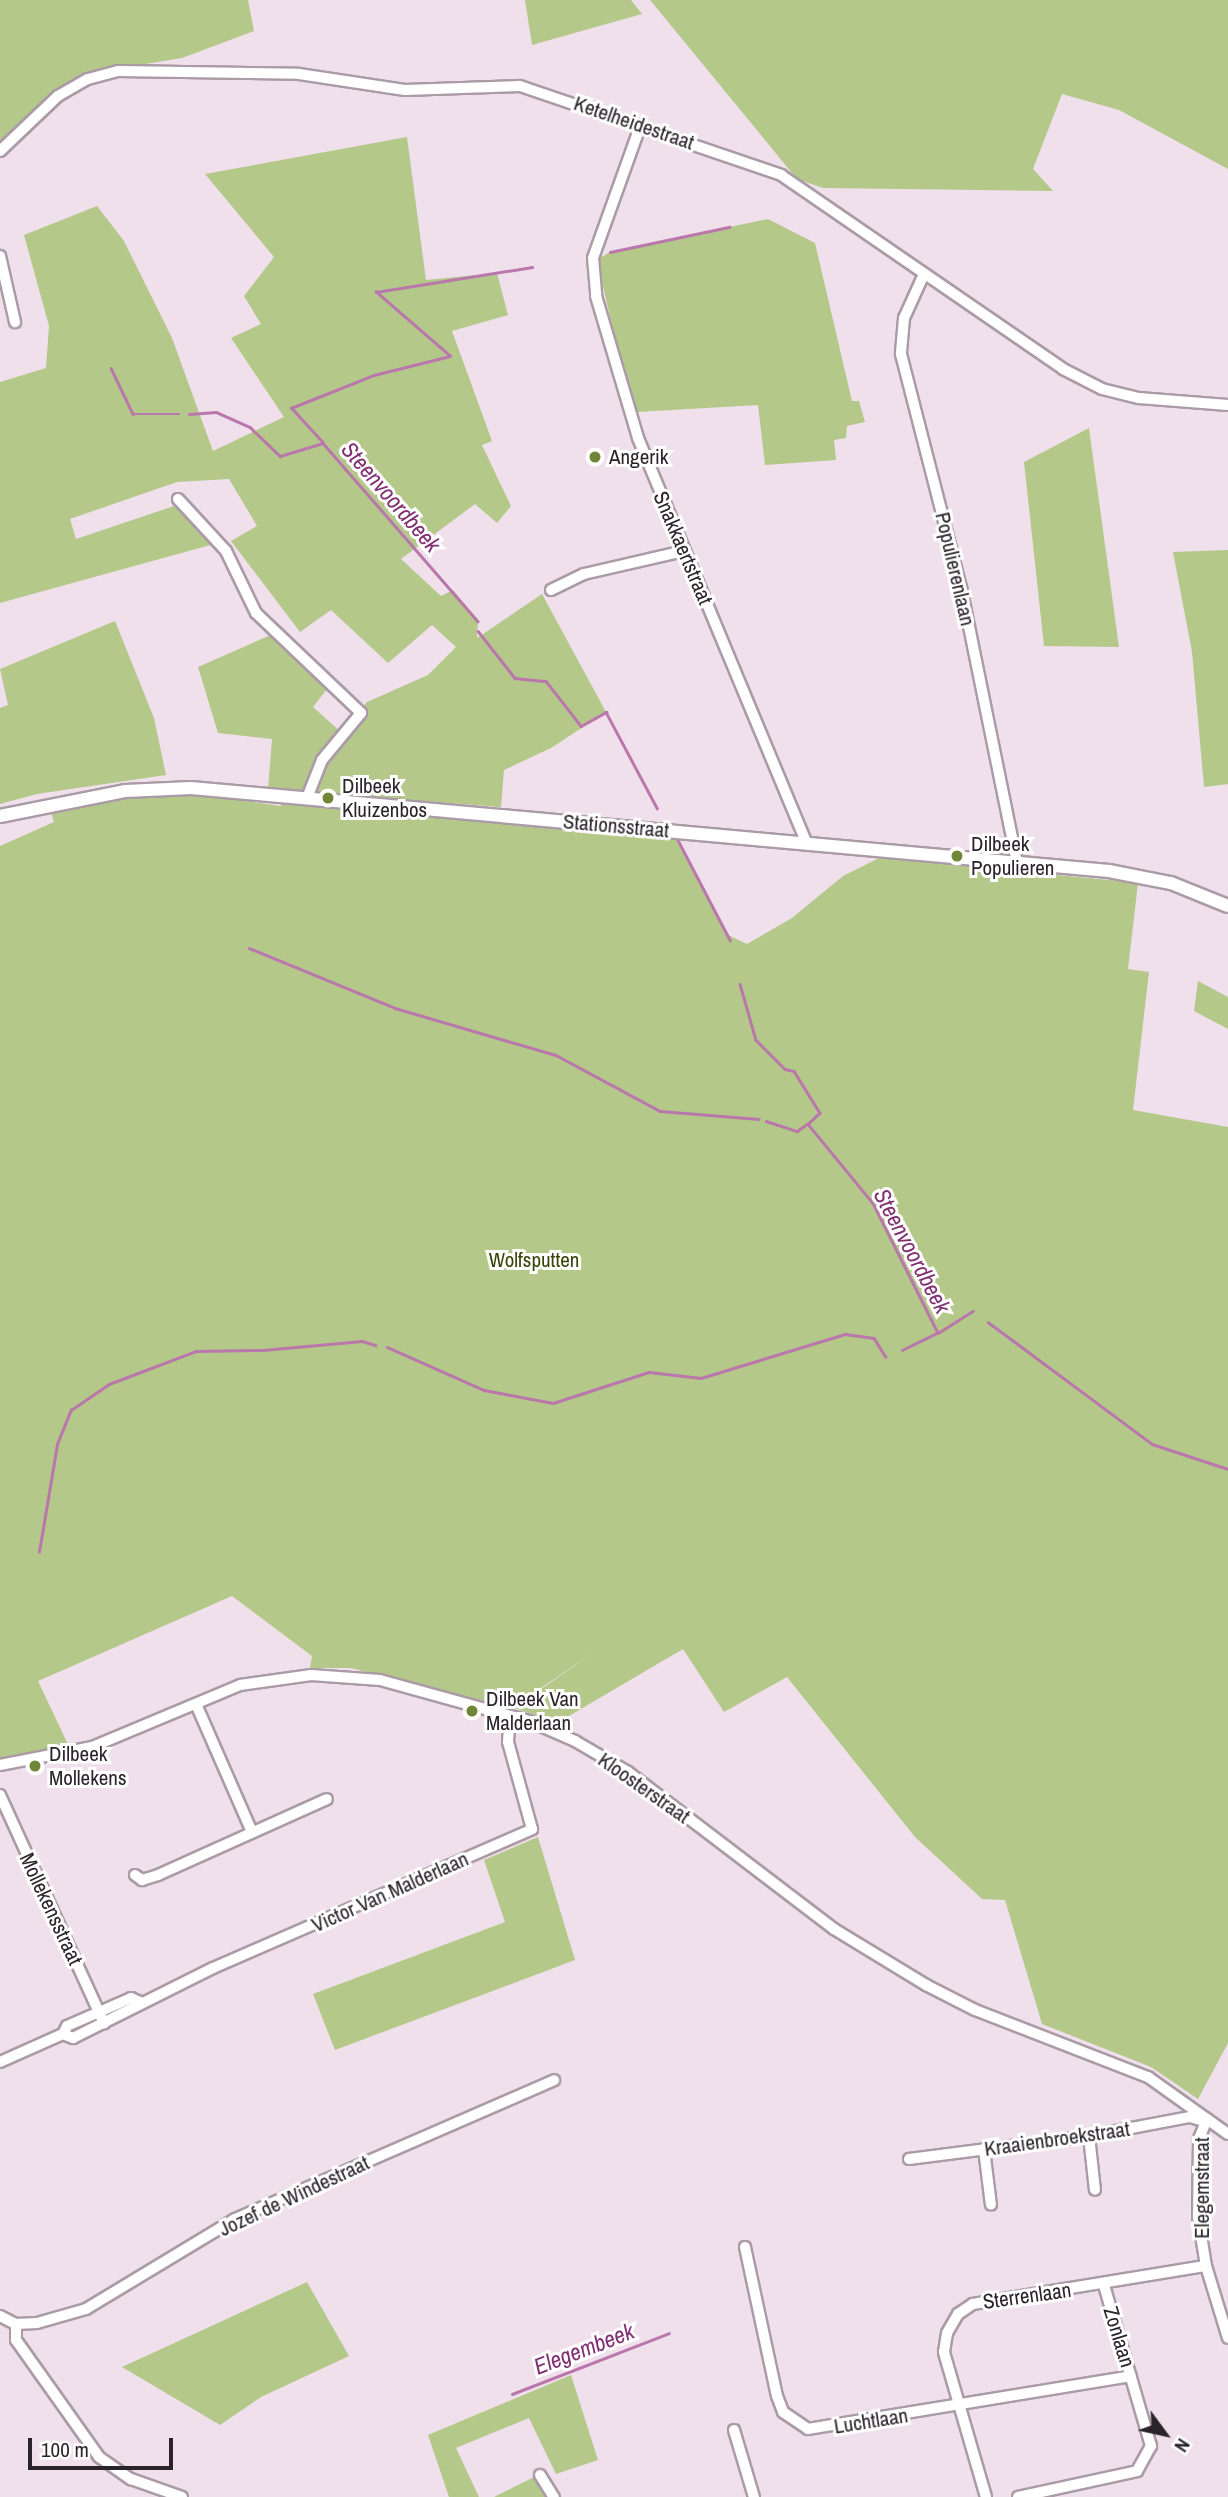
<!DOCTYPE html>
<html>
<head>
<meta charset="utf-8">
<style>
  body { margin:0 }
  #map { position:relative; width:1228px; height:2497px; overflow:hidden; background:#f0e0ec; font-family:"Archivo Narrow",sans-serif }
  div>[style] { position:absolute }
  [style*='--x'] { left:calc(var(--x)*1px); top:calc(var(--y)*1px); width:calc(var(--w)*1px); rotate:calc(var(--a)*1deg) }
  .green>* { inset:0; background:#b4c889 }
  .stream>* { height:2.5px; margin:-1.25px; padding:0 1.25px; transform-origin:1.25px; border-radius:1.25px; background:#ba77ac }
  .roads { filter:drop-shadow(2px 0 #aa9ba6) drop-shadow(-2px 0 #aa9ba6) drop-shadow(0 2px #aa9ba6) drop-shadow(0 -2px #aa9ba6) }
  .minor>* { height:10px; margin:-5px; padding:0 5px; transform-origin:5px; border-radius:5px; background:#fff }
  .tertiary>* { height:12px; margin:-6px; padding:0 6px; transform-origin:6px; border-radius:6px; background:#fff }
  .dots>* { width:19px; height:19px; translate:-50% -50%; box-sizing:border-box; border:4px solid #fff; border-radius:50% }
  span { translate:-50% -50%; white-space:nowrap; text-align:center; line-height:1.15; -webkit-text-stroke:6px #fff; paint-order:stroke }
  .street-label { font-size:21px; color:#2a2429 }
  .poi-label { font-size:21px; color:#2a2429 }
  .left { translate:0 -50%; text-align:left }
  .park-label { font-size:21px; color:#364408 }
  .water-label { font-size:23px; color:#803072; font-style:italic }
  .north { position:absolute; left:1130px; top:2399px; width:70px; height:70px; -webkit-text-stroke:5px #fff; paint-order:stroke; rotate:123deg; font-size:19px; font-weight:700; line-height:28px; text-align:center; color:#2a2429 }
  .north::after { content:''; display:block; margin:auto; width:24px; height:32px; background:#2a2429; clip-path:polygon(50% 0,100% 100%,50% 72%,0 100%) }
  .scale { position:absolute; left:28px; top:2438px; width:145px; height:32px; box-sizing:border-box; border:4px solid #2a2429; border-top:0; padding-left:9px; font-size:21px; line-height:24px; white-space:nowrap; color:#2a2429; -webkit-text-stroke:5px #fff; paint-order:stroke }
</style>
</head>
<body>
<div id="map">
  <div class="green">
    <i style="clip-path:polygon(0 0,248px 0,254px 31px,182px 58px,96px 72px,46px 99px,0 143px)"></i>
    <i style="clip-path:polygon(525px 0,631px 0,642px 14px,532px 45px)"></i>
    <i style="clip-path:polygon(650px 0,1228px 0,1228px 169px,1119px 110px,1062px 94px,1033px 169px,1053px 191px,823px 188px,797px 179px)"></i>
    <i style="clip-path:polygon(407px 137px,426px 280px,497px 273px,508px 315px,452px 331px,492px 441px,482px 445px,511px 506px,497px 523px,475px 504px,401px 559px,441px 596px,453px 590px,478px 620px,477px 638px,542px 594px,606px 712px,551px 748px,504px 770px,501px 807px,268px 789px,272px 739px,218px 733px,198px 667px,273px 634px,304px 660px,327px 689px,313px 707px,343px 734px,367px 702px,428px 675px,456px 647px,432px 625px,388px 663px,331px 610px,300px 632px,231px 541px,257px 526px,229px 479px,177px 482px,70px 519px,76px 539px,177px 505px,214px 544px,0 603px,0 382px,46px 368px,49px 326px,24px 235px,97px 206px,124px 241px,172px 338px,213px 451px,284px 417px,231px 338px,261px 324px,244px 296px,274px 257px,205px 174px)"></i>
    <i style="clip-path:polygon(768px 219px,815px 243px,852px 401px,859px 401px,865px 422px,847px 426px,846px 438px,834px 440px,836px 460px,765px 465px,758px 405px,637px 412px,620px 360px,597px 260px,610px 252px)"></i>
    <i style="clip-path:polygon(1089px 428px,1119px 647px,1044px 646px,1024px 462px)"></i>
    <i style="clip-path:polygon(1228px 550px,1228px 784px,1204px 787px,1192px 652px,1173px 552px)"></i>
    <i style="clip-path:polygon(115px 621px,154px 718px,166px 775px,37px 794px,0 804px,0 708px,8px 705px,0 669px)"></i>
    <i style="clip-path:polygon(172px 791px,281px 806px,282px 802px,676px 839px,728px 935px,747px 944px,792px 918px,843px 876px,881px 857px,1138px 883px,1128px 969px,1149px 972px,1133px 1110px,1228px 1127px,1228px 2043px,1198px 2099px,1151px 2067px,1042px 2024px,1005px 1900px,982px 1899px,915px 1837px,787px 1677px,724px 1712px,683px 1649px,557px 1723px,514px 1708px,594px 1652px,510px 1709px,351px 1668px,310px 1668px,312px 1656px,232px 1596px,38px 1681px,72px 1753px,0 1764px,0 846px,54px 822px,50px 809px)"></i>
    <i style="clip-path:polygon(1198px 981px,1228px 997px,1228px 1029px,1194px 1011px)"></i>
    <i style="clip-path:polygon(538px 1837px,575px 1960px,335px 2050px,313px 1994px,505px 1922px,484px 1860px)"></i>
    <i style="clip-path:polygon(307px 2282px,349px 2356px,261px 2397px,220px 2425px,122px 2367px)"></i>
    <i style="clip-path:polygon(571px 2375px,598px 2460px,556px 2474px,529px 2418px,456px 2448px,479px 2497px,449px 2497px,428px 2435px)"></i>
    <i style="clip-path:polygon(536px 2476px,549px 2497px,494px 2497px)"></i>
  </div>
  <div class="stream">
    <i style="--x:610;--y:252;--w:122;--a:-11.9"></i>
    <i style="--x:111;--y:368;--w:51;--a:64.4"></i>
    <i style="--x:133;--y:414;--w:46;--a:0"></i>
    <i style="--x:189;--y:414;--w:27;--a:-4"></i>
    <i style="--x:216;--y:412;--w:37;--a:24"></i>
    <i style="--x:250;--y:427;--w:42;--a:44"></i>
    <i style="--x:280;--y:456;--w:45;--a:-16.8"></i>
    <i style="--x:323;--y:443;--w:236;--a:49"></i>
    <i style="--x:323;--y:443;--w:47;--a:-132.4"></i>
    <i style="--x:291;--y:408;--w:89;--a:-21.7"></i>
    <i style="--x:374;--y:375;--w:78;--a:-14"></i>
    <i style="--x:450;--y:356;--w:98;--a:-139.1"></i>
    <i style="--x:376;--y:292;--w:158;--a:-9.1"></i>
    <i style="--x:478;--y:631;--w:60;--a:51.8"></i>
    <i style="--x:515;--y:678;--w:31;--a:6"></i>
    <i style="--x:546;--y:681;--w:57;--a:52.1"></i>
    <i style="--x:581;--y:726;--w:29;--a:-29"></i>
    <i style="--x:606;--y:712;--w:109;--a:62"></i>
    <i style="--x:678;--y:840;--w:113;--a:62.5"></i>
    <i style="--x:249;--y:948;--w:158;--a:22.3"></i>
    <i style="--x:395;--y:1008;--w:168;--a:16.3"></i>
    <i style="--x:556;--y:1055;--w:118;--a:28.3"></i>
    <i style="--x:660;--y:1111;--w:99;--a:4.6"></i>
    <i style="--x:740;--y:984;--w:58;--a:74.1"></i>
    <i style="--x:756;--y:1040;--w:41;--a:45"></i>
    <i style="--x:785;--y:1069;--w:9;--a:13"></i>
    <i style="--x:794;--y:1071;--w:49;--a:58.2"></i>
    <i style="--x:820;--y:1113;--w:16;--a:137"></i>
    <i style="--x:808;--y:1124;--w:102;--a:50.6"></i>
    <i style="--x:873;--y:1203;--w:145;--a:63.4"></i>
    <i style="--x:938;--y:1333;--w:41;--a:-32.2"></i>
    <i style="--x:766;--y:1121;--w:33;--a:18"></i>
    <i style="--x:797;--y:1131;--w:12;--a:-35"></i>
    <i style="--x:988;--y:1322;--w:204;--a:36.6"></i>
    <i style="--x:1152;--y:1444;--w:80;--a:18.2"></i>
    <i style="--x:387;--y:1347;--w:106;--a:23.9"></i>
    <i style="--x:484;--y:1390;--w:70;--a:10.7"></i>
    <i style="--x:553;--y:1403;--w:101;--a:-17.9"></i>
    <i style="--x:649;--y:1372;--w:52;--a:6.6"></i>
    <i style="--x:701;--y:1378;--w:151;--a:-17"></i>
    <i style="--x:845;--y:1334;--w:29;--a:8"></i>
    <i style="--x:874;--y:1338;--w:22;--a:58"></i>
    <i style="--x:902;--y:1350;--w:39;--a:-26"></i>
    <i style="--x:39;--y:1552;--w:109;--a:-80.5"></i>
    <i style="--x:57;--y:1444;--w:37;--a:-68"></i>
    <i style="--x:71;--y:1410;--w:46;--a:-34.4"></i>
    <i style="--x:109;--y:1384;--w:93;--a:-20.8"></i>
    <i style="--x:196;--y:1351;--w:67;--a:-0.9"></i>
    <i style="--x:263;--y:1350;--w:99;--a:-5.2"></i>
    <i style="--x:362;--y:1341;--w:14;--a:17"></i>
    <i style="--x:512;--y:2394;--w:168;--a:-21.2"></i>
  </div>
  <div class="roads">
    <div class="minor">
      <i style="--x:641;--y:124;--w:142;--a:109.7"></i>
      <i style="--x:593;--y:258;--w:38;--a:85"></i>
      <i style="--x:596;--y:296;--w:148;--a:73.5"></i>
      <i style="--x:638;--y:438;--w:440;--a:67.4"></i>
      <i style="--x:0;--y:151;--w:80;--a:-43.5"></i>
      <i style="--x:58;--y:96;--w:34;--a:-30"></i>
      <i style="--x:88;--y:79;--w:31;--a:-15"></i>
      <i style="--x:118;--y:71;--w:181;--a:0.9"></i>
      <i style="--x:299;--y:74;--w:107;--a:8.6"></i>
      <i style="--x:405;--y:90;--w:115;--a:-2"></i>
      <i style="--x:520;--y:86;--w:276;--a:18.8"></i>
      <i style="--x:781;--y:175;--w:342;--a:34.5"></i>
      <i style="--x:1063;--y:369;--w:44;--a:27.1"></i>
      <i style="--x:1102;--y:389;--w:38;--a:14"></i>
      <i style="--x:1139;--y:398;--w:89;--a:4.5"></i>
      <i style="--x:0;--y:256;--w:68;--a:77.2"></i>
      <i style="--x:924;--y:274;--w:48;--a:114.4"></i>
      <i style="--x:904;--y:318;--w:36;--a:95"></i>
      <i style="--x:901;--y:354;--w:246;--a:75.6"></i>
      <i style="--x:962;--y:592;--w:281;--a:78.5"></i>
      <i style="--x:178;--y:499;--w:71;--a:47.3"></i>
      <i style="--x:226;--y:551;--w:69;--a:64.2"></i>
      <i style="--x:256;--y:613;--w:145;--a:43.6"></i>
      <i style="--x:361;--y:713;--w:61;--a:129.7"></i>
      <i style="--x:322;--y:760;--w:41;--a:111.5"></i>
      <i style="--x:551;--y:590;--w:37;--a:-26"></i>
      <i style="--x:584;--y:574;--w:103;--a:-13"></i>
      <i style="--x:196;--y:1704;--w:140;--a:66.4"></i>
      <i style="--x:0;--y:1765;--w:94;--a:-11.1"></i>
      <i style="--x:92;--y:1747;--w:160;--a:-22.7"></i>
      <i style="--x:240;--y:1685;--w:72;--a:-8"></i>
      <i style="--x:311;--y:1675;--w:69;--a:4.1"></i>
      <i style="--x:380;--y:1680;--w:155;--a:15.4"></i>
      <i style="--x:529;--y:1721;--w:50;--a:23.5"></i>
      <i style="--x:575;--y:1741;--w:61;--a:30.3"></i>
      <i style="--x:628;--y:1772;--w:259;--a:37.3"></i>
      <i style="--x:834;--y:1929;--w:108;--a:31.3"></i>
      <i style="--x:926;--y:1985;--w:55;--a:27"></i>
      <i style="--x:975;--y:2010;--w:186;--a:21.2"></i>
      <i style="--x:1148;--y:2077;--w:98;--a:35.5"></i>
      <i style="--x:0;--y:1795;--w:251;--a:65.5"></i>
      <i style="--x:135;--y:1875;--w:9;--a:36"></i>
      <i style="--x:142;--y:1880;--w:17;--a:-17"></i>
      <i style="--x:158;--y:1875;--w:185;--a:-24.2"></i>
      <i style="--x:63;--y:2034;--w:9;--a:-63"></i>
      <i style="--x:67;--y:2026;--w:70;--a:-23.6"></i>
      <i style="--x:131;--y:1998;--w:10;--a:24"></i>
      <i style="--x:0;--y:2062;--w:69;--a:-24"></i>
      <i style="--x:63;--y:2034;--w:11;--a:22"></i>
      <i style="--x:73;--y:2038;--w:157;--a:-26.6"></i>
      <i style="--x:213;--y:1968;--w:348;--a:-23.5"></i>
      <i style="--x:532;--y:1829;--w:90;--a:-105.4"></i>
      <i style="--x:508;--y:1742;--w:26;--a:-86"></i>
      <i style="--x:1207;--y:2119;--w:22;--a:112"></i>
      <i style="--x:1199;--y:2139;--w:78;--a:90.7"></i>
      <i style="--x:1198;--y:2217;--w:50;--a:80.7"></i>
      <i style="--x:1206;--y:2266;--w:75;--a:73"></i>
      <i style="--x:1089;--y:2136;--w:54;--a:83.7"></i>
      <i style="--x:984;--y:2149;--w:56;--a:82.9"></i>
      <i style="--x:909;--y:2159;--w:181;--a:-7.3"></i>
      <i style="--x:1089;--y:2136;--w:103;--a:-10.7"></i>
      <i style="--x:1190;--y:2117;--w:15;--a:16"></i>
      <i style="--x:745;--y:2247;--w:152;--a:77.9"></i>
      <i style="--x:777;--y:2396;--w:17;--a:69"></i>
      <i style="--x:783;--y:2412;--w:30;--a:34"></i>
      <i style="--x:808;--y:2429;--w:327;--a:-9.3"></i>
      <i style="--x:0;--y:2316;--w:18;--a:27"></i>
      <i style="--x:16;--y:2324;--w:21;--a:-3"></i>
      <i style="--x:37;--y:2323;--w:51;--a:-15.9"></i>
      <i style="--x:86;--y:2309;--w:174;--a:-31.1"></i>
      <i style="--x:235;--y:2219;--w:348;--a:-23.5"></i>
      <i style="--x:16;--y:2324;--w:16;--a:90"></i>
      <i style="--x:16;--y:2340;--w:143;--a:54.6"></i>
      <i style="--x:99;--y:2457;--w:39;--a:35"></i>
      <i style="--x:131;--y:2479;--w:54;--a:19.4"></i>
      <i style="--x:734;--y:2430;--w:70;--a:73.4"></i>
      <i style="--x:540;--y:2475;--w:26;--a:58"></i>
      <i style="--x:986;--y:2497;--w:151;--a:-106.2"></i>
      <i style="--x:944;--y:2352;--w:19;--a:-81"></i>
      <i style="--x:947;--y:2333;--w:22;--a:-60"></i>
      <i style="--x:958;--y:2314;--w:18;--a:-34"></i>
      <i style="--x:973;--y:2304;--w:236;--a:-9.3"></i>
      <i style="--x:1018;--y:2497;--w:122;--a:-12.3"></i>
      <i style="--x:1137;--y:2471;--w:29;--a:-61"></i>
      <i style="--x:1151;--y:2446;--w:168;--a:-106.3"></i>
    </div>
    <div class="tertiary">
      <i style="--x:0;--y:816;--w:127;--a:-11.3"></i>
      <i style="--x:125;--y:791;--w:66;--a:-2.6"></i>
      <i style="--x:191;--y:788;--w:922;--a:5.17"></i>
      <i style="--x:1109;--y:871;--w:63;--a:11"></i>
      <i style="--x:1171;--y:883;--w:61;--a:22"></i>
    </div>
  </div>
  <div class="dots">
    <i style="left:595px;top:457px;background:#708637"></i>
    <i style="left:328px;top:798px;background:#708637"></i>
    <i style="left:957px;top:856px;background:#708637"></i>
    <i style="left:472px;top:1711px;background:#708637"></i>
    <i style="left:35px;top:1766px;background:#708637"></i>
  </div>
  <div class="street-label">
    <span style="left:634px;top:123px;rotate:19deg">Ketelheidestraat</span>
    <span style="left:683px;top:548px;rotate:67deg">Snakkaertstraat</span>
    <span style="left:955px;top:569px;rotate:77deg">Populierenlaan</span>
    <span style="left:616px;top:826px;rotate:5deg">Stationsstraat</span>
    <span style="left:644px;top:1788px;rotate:35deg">Kloosterstraat</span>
    <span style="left:390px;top:1892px;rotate:-24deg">Victor Van Malderlaan</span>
    <span style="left:51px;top:1909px;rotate:65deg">Mollekensstraat</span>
    <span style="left:1057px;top:2139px;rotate:-8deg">Kraaienbroekstraat</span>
    <span style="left:1202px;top:2188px;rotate:-90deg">Elegemstraat</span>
    <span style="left:294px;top:2196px;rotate:-25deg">Jozef de Windestraat</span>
    <span style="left:1027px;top:2296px;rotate:-8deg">Sterrenlaan</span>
    <span style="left:1119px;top:2337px;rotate:73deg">Zonlaan</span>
    <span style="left:871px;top:2421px;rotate:-9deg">Luchtlaan</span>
  </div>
  <div class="poi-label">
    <span class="left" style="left:609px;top:457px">Angerik</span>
    <span class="left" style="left:342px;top:798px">Dilbeek<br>Kluizenbos</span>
    <span class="left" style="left:971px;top:856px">Dilbeek<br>Populieren</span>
    <span class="left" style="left:486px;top:1711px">Dilbeek Van<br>Malderlaan</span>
    <span class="left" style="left:49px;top:1766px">Dilbeek<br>Mollekens</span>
  </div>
  <div class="park-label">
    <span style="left:534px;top:1260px">Wolfsputten</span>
  </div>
  <div class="water-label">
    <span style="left:391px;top:497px;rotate:49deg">Steenvoordbeek</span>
    <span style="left:912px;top:1251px;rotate:62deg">Steenvoordbeek</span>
    <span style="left:584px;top:2349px;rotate:-21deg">Elegembeek</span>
  </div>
  <div class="north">N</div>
  <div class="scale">100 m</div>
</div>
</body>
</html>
